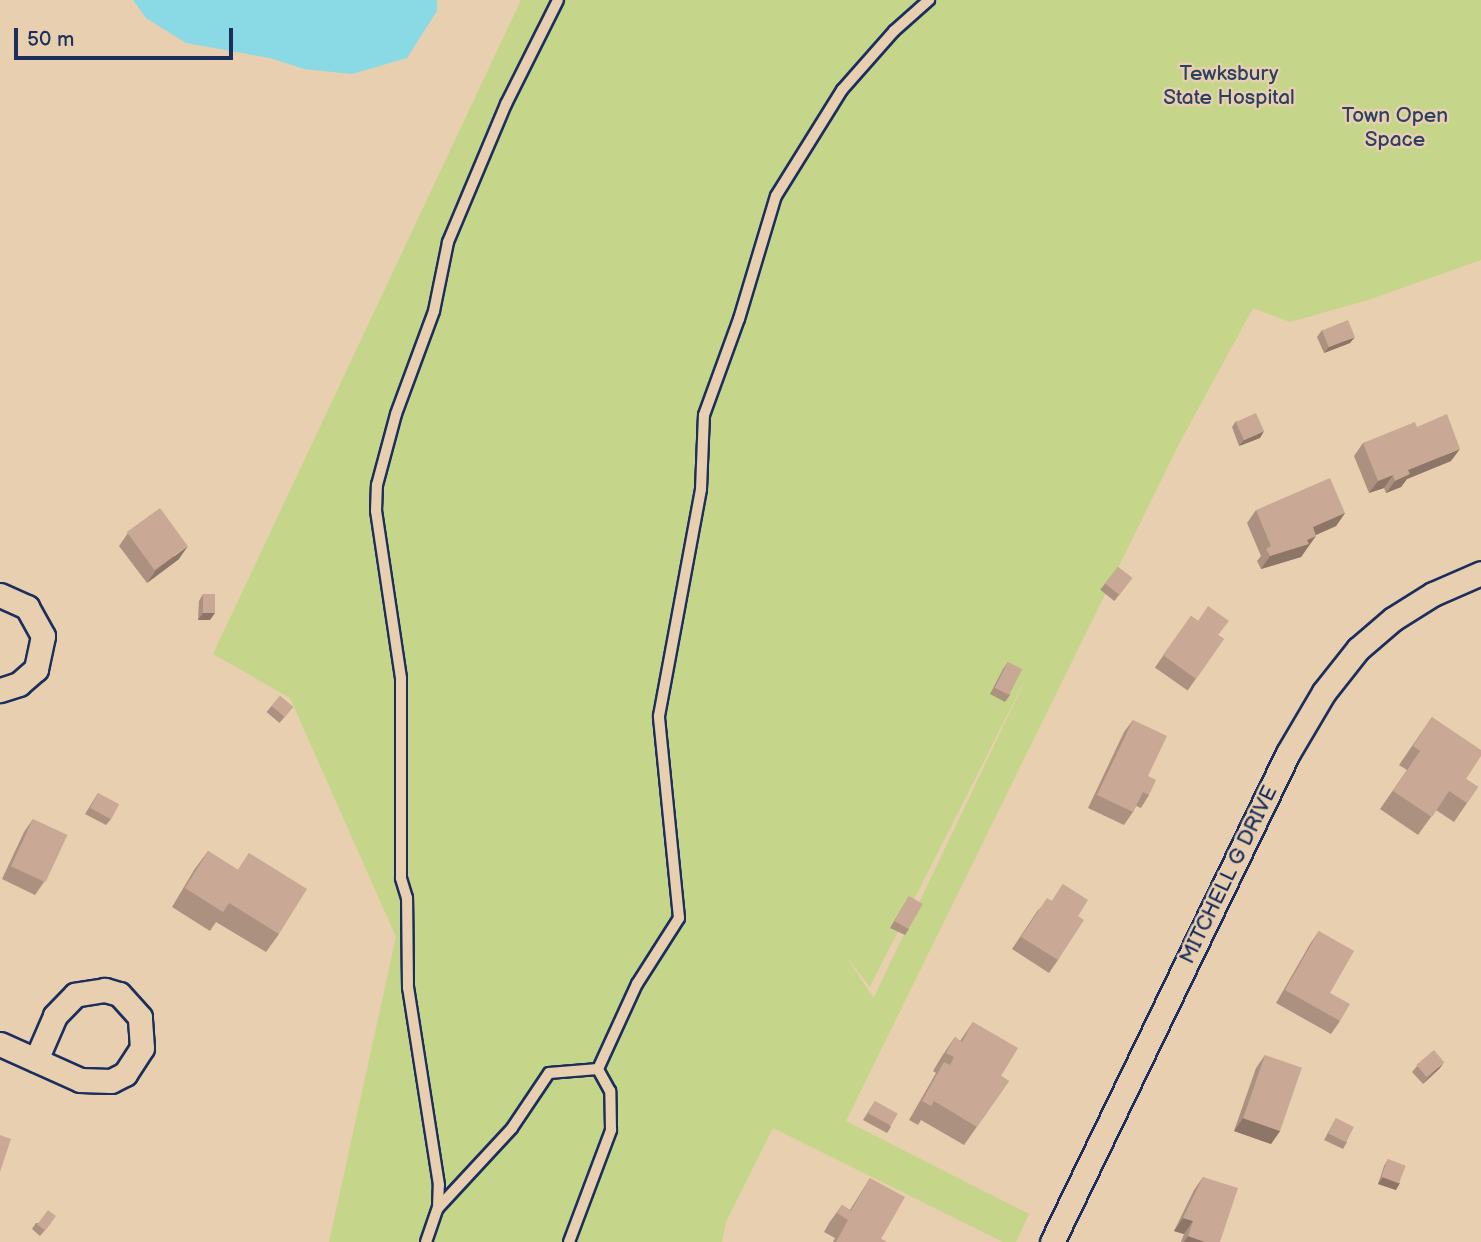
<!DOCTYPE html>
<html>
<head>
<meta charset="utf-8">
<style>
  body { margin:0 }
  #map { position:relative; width:1481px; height:1242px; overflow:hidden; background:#e7cfaf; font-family:"Balsamiq Sans",sans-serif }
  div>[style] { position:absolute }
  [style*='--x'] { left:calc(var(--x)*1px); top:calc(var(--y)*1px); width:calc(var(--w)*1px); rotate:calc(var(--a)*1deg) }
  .green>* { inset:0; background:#c5d68a }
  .water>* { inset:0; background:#89dae4 }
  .roads { filter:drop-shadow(2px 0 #1b2f5e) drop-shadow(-2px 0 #1b2f5e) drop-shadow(0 2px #1b2f5e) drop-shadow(0 -2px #1b2f5e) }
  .service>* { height:10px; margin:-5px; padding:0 5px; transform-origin:5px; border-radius:5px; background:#e7cfaf }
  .minor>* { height:23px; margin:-11.5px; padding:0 11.5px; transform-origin:11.5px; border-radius:11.5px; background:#e7cfaf }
  .wall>* { inset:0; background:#ad9180; transform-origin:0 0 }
  .shaded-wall>* { inset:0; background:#8d7668 }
  .building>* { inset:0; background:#c9a995; transform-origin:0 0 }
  span { translate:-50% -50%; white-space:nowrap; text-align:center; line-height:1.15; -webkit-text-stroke:5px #e7cfaf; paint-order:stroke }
  .park-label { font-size:21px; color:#2c4062 }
  .street-label { font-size:21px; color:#1b2f5e }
  .scale { position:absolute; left:14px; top:28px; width:219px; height:32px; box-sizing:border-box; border:4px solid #1b2f5e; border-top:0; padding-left:9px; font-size:21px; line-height:24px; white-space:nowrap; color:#1b2f5e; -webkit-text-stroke:5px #e7cfaf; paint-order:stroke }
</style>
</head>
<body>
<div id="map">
  <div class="green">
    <i style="clip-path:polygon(evenodd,521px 0,1481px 0,1481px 260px,1368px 300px,1290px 322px,1253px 308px,1179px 444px,846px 1121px,1029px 1214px,1016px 1242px,1003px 1242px,773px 1128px,726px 1222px,722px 1242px,329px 1242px,396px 937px,290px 698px,213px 654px,521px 0,1032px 666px,874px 997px,873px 997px,845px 955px,870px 987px,1032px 666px)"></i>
  </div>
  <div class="water">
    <i style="clip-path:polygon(133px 0,437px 0,437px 11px,407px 58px,352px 74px,304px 69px,270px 58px,186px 43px,146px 18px)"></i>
  </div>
  <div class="roads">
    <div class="service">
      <i style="--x:438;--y:1208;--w:23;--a:-88"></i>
      <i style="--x:439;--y:1185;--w:199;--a:-98.9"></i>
      <i style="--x:408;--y:988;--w:90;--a:-90.6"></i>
      <i style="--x:407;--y:898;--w:21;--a:-107"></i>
      <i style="--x:401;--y:878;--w:200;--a:-90"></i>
      <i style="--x:401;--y:678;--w:169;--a:-98.5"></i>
      <i style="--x:376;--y:511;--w:26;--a:-88"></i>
      <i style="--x:377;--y:485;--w:73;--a:-75"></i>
      <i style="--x:396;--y:414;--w:110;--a:-69.7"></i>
      <i style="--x:434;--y:311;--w:70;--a:-78.5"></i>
      <i style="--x:448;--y:242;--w:150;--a:-67.2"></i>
      <i style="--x:506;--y:104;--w:116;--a:-63.4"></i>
      <i style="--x:426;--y:1242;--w:36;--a:-71"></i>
      <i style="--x:438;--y:1208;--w:109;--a:-47.2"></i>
      <i style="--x:512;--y:1128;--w:66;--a:-56.1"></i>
      <i style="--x:549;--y:1073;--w:49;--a:-4.7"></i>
      <i style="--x:569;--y:1242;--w:120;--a:-69.4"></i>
      <i style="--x:611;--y:1130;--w:39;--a:-91"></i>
      <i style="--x:610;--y:1091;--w:25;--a:-119"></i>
      <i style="--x:598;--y:1069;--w:94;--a:-65.4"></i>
      <i style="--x:637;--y:984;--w:78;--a:-57.5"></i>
      <i style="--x:679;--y:918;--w:203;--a:-95.7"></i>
      <i style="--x:659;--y:716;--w:231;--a:-79.5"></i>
      <i style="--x:701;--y:489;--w:74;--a:-87.7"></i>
      <i style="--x:704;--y:415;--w:102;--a:-70"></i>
      <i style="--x:739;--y:319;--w:128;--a:-73.3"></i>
      <i style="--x:776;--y:196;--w:125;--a:-58.1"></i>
      <i style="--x:842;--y:90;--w:79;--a:-48.6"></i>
      <i style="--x:894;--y:31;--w:47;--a:-41.5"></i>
    </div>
    <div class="minor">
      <i style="--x:0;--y:595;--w:30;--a:24"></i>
      <i style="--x:27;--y:607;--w:33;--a:61"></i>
      <i style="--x:43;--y:636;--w:34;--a:102"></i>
      <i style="--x:36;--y:669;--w:23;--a:139"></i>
      <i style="--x:19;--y:684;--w:20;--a:162"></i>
      <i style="--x:0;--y:1044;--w:88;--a:24.2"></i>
      <i style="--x:80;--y:1080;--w:31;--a:2"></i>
      <i style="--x:111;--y:1081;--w:16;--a:-27"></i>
      <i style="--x:125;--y:1074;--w:31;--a:-57"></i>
      <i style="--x:142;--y:1048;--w:31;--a:-94"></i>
      <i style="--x:140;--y:1017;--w:31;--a:-132"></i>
      <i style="--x:119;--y:994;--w:15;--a:-164"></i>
      <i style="--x:105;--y:990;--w:30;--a:171"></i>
      <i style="--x:75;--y:995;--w:29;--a:134"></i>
      <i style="--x:55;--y:1016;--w:48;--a:113.4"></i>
      <i style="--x:1052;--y:1242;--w:543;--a:-64.24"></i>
      <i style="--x:1288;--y:753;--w:71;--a:-59.5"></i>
      <i style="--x:1324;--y:692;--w:55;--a:-51.7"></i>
      <i style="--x:1358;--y:649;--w:46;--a:-40.6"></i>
      <i style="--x:1393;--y:619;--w:47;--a:-32"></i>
      <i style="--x:1433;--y:594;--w:52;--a:-23.6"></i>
    </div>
  </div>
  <div class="wall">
    <i style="clip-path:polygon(1322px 330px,1350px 343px,1324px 353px,1317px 337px)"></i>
    <i style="clip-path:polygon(1236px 421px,1264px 431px,1260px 438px,1239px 446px,1232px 427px)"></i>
    <i style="clip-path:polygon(1417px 427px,1451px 461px,1407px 479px,1401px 487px,1386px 493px,1384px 488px,1369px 493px,1354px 456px,1363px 443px)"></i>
    <i style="clip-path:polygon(1256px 510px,1345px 513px,1336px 526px,1316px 535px,1301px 557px,1261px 569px,1257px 561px,1261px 556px,1247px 523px)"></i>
    <i style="clip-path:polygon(128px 533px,179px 559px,147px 583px,119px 546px)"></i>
    <i style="left:1118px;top:567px;width:18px;height:29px;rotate:38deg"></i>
    <i style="clip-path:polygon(203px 594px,210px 620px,198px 620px,199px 601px)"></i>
    <i style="left:1191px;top:616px;width:40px;height:63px;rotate:35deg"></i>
    <i style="clip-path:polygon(1008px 662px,1010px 695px,1005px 702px,990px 694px,1003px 669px)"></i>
    <i style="left:280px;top:696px;width:17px;height:21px;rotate:40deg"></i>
    <i style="clip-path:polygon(1432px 717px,1466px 779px,1478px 787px,1454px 822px,1436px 810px,1418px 835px,1380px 809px,1407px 770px,1399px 765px)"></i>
    <i style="clip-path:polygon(1133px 720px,1148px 776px,1149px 795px,1141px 808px,1136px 806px,1133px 812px,1124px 825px,1088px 808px,1124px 732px)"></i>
    <i style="clip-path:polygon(98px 793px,111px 819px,106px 825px,85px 814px)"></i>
    <i style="clip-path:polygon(33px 819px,44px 882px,35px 895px,2px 879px,24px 832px)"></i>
    <i style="clip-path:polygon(208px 851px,238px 870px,249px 853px,279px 934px,266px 952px,216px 922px,210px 931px,172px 907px,194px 870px)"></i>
    <i style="clip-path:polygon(1063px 884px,1078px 916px,1058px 960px,1049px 973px,1012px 949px,1038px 910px,1052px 901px)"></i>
    <i style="clip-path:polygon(909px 896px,909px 929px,905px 935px,890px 928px)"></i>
    <i style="clip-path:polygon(1319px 931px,1330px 993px,1340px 1021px,1331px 1034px,1276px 1003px,1310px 944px)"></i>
    <i style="clip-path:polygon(973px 1022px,1001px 1076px,1009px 1081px,964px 1145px,921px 1120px,918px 1125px,909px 1120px,936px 1073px,933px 1071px,942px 1056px,955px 1037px,960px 1041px)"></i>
    <i style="clip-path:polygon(1265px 1055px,1280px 1131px,1271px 1144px,1234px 1131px,1256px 1068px)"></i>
    <i style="clip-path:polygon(1417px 1066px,1440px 1068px,1423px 1084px,1412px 1072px)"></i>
    <i style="clip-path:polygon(875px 1101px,891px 1127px,887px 1133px,863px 1120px)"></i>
    <i style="clip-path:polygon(1336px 1118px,1347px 1142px,1343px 1149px,1324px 1140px)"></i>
    <i style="clip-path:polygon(1388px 1159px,1396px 1190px,1378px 1184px,1384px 1166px)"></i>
    <i style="clip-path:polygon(1203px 1177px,1220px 1242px,1181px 1242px,1184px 1234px,1174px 1231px,1194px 1190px)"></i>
    <i style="clip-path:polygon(870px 1178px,881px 1239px,887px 1242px,833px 1242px,835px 1238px,824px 1232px,829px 1223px,842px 1205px,850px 1210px)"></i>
    <i style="clip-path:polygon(36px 1223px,51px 1223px,40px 1236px,32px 1229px)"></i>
  </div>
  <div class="shaded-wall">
    <i style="clip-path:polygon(1355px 337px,1350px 343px,1324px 353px,1329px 347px)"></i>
    <i style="clip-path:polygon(1264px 431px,1260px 438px,1239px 446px,1244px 440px)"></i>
    <i style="clip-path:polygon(1460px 449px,1451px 461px,1407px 479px,1401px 487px,1386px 493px,1395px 481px,1408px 470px)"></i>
    <i style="clip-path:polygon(1393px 475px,1384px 488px,1369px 493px,1378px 481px)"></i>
    <i style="clip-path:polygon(1345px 513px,1336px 526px,1304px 540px,1313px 527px)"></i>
    <i style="clip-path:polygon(1316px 536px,1301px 557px,1261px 569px,1270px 556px)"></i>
    <i style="clip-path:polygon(188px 546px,179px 559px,147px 583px,156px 570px)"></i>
    <i style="clip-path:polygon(203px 613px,215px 613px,210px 620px,198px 620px)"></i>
    <i style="clip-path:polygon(1444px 1062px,1440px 1068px,1423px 1084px,1428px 1078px)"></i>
    <i style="clip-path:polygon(1243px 1118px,1280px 1131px,1271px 1144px,1234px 1131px)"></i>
    <i style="clip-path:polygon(1383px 1177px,1400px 1183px,1396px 1190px,1378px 1184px)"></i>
    <i style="clip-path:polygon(1183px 1218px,1193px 1221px,1184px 1234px,1174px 1231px)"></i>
    <i style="clip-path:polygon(1188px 1236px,1205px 1242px,1184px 1242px)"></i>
  </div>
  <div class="building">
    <i style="left:1348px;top:320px;width:18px;height:28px;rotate:68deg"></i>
    <i style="left:1256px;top:413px;width:20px;height:22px;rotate:66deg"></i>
    <i style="clip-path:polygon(1447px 414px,1460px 449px,1408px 470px,1410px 474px,1395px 481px,1393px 475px,1378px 481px,1363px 443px,1415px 422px,1417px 427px)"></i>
    <i style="clip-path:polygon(1330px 478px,1345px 513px,1313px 527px,1316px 536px,1307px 540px,1309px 544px,1270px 556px,1266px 549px,1271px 546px,1256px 510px)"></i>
    <i style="left:160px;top:508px;width:47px;height:41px;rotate:54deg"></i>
    <i style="left:1118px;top:567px;width:18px;height:21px;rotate:38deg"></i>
    <i style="left:203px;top:594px;width:12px;height:19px"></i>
    <i style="clip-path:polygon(1208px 606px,1229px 621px,1218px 635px,1224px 639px,1196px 679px,1163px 655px,1191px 616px,1198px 621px)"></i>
    <i style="left:1008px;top:662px;width:16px;height:29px;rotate:27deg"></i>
    <i style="left:280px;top:696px;width:17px;height:13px;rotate:40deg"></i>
    <i style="clip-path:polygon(1432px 717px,1481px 750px,1481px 756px,1466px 779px,1478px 787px,1467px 803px,1449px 791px,1432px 817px,1393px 791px,1420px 751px,1413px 746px)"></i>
    <i style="clip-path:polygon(1133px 720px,1167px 736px,1148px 776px,1156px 780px,1149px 795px,1143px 792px,1133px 812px,1097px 795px)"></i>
    <i style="left:98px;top:793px;width:24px;height:17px;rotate:28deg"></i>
    <i style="left:33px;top:819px;width:38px;height:52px;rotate:25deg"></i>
    <i style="clip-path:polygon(208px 851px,238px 870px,249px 853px,307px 889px,279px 934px,229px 903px,223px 912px,185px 888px)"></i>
    <i style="clip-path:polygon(1063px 884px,1088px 900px,1078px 916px,1084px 920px,1058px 960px,1021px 937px,1047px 898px,1052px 901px)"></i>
    <i style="left:909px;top:896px;width:16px;height:29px;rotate:30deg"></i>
    <i style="clip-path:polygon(1319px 931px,1354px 951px,1330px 993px,1350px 1004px,1340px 1021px,1285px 990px)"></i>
    <i style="clip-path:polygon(973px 1022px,1018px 1048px,1001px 1076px,1009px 1081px,977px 1127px,934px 1101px,931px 1106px,922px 1101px,944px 1062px,950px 1065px,954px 1057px,946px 1053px,955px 1037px,962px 1042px)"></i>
    <i style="left:1434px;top:1050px;width:16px;height:23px;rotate:50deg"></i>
    <i style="left:1265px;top:1055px;width:39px;height:67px;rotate:19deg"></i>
    <i style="left:875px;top:1101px;width:26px;height:14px;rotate:29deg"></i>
    <i style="left:1336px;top:1118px;width:20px;height:17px;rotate:27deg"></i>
    <i style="clip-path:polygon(0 1135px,11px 1139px,0 1172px)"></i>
    <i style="left:1388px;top:1159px;width:19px;height:19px;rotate:21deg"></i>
    <i style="clip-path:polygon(1203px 1177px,1238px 1188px,1220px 1242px,1205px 1242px,1188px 1236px,1193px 1221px,1183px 1218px)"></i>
    <i style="clip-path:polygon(870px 1178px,905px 1197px,881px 1239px,887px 1242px,836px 1242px,848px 1220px,837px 1213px,842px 1205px,851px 1211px)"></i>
    <i style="left:48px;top:1210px;width:10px;height:18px;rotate:37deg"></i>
  </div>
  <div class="park-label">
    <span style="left:1229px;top:86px">Tewksbury<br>State Hospital</span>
    <span style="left:1395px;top:128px">Town Open<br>Space</span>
  </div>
  <div class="street-label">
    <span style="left:1229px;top:875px;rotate:-64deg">MITCHELL G DRIVE</span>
  </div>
  <div class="scale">50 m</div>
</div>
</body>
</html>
